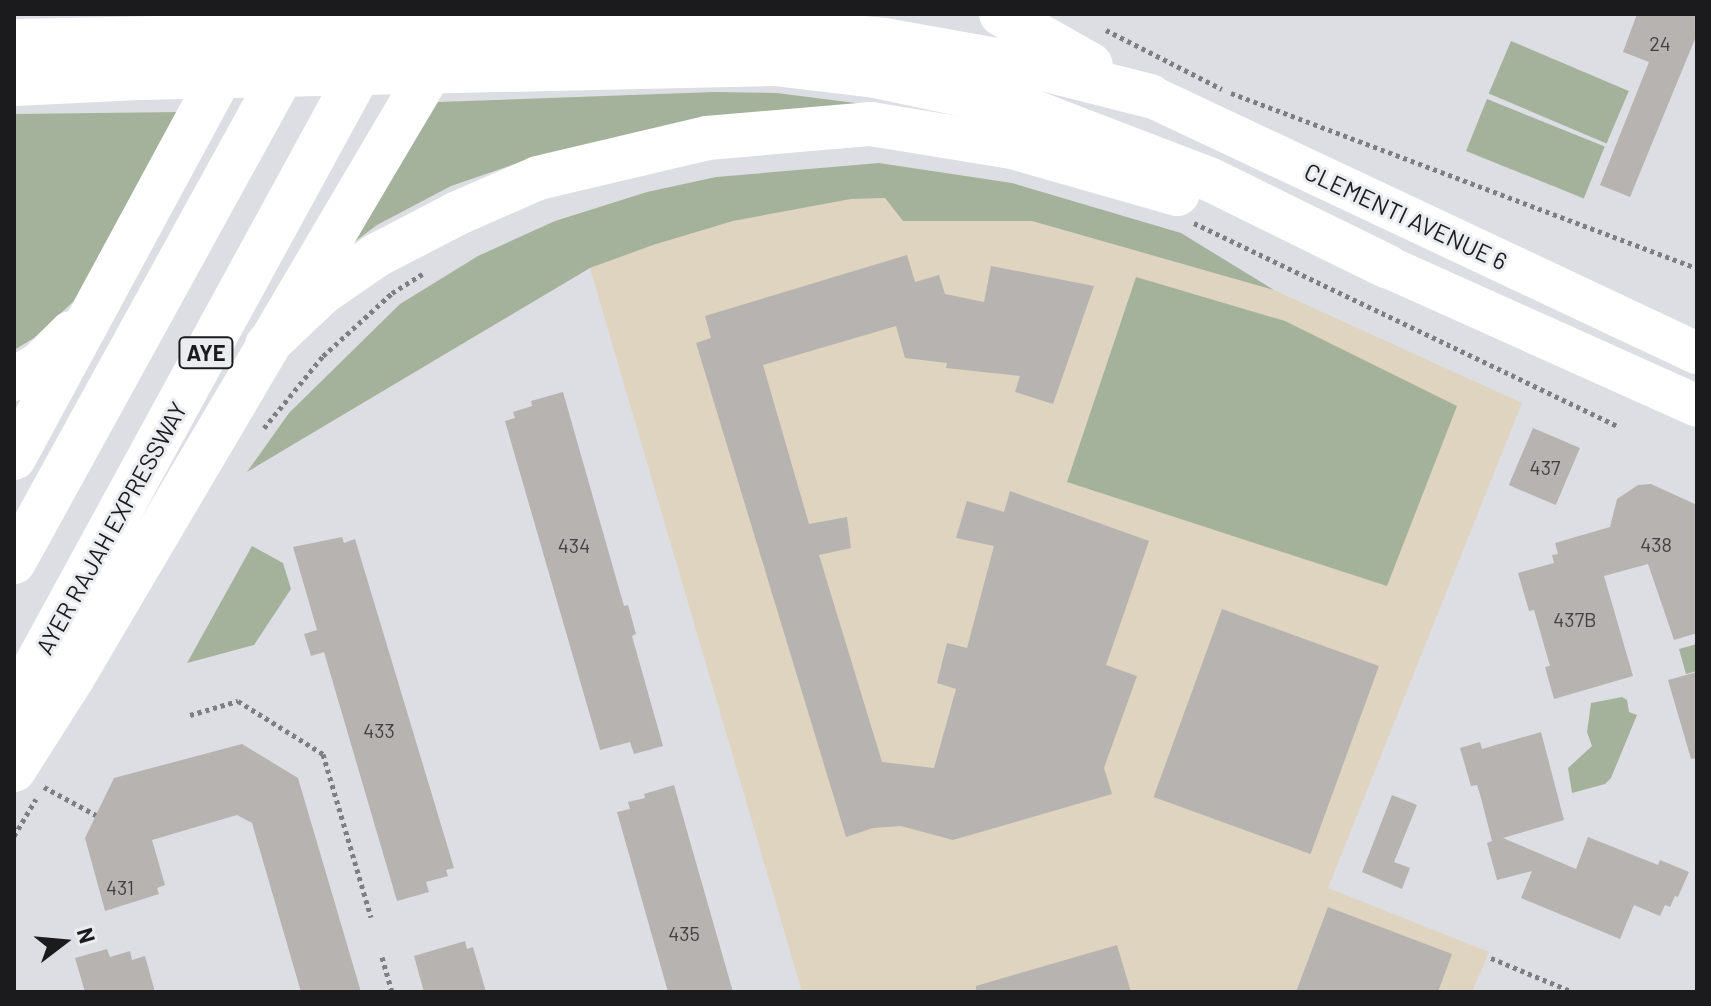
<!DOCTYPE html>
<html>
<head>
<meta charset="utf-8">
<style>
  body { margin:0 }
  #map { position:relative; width:1711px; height:1006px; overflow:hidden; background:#dddee3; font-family:Barlow,sans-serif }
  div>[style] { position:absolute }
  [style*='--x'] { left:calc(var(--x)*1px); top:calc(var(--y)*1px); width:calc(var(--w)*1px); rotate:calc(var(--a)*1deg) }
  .education>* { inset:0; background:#ded4bf }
  .green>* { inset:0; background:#a5b29b; transform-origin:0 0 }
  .building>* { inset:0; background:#b6b3b0; transform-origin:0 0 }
  .path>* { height:5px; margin-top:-2.5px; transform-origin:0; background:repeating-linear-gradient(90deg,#7d7e81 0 4px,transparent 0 8px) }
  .major>* { height:42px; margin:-21px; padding:0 21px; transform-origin:21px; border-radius:21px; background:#fff }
  .highway>* { height:44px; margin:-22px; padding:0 22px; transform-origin:22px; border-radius:22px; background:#fff }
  span { translate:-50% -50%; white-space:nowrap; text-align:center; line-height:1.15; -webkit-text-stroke:6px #eaecf0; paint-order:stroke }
  .number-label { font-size:20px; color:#424142 }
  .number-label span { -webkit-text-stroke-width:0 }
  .shield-label span { padding:2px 6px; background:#eaecf0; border:2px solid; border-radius:6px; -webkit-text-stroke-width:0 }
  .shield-label { font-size:22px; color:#1b1b1d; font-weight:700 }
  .street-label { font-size:24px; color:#1b1b1d }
  .frame { position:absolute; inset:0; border:16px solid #1b1b1d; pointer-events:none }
  .north { position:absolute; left:24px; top:902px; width:80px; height:80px; -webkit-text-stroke:6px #eaecf0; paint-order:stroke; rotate:74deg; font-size:22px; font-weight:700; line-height:32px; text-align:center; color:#1b1b1d }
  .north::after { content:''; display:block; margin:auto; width:28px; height:36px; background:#1b1b1d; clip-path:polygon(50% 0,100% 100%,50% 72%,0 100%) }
</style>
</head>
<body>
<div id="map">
  <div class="education">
    <i style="clip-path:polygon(885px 198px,903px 221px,1032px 221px,1274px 290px,1522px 403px,1328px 888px,1489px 952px,1472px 992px,802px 992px,590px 268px,653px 245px,733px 221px,851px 199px)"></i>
  </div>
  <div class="green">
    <i style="left:1511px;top:41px;width:128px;height:57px;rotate:23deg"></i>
    <i style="clip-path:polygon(714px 92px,777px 93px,871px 105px,538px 156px,451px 186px,377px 225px,353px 243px,438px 102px)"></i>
    <i style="left:1487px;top:99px;width:127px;height:56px;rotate:22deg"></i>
    <i style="clip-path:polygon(180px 112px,74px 301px,34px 338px,14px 350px,14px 114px)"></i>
    <i style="clip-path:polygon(879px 163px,1012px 183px,1181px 233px,1274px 290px,1032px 221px,903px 221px,885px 198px,851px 199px,733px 221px,653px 245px,590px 268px,247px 472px,289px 413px,400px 304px,478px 256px,555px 221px,647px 192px,716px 177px)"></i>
    <i style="clip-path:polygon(1136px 277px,1285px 321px,1457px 406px,1387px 586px,1067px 482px)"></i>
    <i style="clip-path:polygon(252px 546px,283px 563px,291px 589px,254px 645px,187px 663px)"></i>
    <i style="clip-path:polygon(1697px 644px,1697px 671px,1686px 674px,1679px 649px)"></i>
    <i style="clip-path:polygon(1622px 697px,1627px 700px,1629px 712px,1637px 715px,1611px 778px,1605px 784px,1572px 793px,1568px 768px,1592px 746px,1587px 732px,1591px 703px)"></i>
  </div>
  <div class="building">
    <i style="clip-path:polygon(1637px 14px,1697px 14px,1697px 34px,1630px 197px,1600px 185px,1649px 62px,1623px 52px)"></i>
    <i style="clip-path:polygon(907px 255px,915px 282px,939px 275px,945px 294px,984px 302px,991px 266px,1094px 286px,1053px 404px,1015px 392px,1020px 376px,946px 368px,947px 363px,905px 358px,896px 326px,763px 365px,809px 524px,847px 517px,851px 548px,819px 555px,882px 762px,934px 768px,956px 689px,937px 683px,947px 643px,967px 648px,994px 546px,956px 538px,967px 501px,1004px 512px,1010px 491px,1149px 541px,1106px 665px,1137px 676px,1104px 768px,1112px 794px,953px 840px,901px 826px,873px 828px,846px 837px,696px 343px,711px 338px,705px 316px)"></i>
    <i style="clip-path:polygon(563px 392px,624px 606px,628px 605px,636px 634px,632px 636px,663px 746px,634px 754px,630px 742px,600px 750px,505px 421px,515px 418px,513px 412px,532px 406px,531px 401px)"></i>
    <i style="left:1533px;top:428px;width:51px;height:62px;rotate:23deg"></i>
    <i style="clip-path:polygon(1651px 484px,1697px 505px,1697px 633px,1674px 640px,1648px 564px,1604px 576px,1633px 676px,1554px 699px,1545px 667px,1550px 666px,1534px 610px,1529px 611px,1518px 573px,1554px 563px,1552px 555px,1558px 554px,1555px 543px,1610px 527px,1617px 499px,1638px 485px)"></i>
    <i style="clip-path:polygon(342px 537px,344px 543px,355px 539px,454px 868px,446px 870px,448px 876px,426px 882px,429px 892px,397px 901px,324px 652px,311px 656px,304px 634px,317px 630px,293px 547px)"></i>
    <i style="left:1222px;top:609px;width:167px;height:200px;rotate:20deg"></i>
    <i style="clip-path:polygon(1697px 672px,1697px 758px,1691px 759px,1668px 680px)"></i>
    <i style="clip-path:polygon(1541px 732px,1564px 820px,1503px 838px,1576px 869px,1588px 837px,1658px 865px,1660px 860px,1689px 872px,1678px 897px,1675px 896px,1670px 907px,1665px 905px,1660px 916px,1634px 905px,1620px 939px,1521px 898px,1532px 871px,1497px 880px,1487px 843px,1492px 841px,1481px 798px,1477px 785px,1471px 786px,1460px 748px,1480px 742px,1482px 749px)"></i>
    <i style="clip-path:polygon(242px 744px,298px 778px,361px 992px,301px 992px,252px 823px,237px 815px,152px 840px,165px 885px,157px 888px,159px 894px,105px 911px,85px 838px,114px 778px)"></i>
    <i style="clip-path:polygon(674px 785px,689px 838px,733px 992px,668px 992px,617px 812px,630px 809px,628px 802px,645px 798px,644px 794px)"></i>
    <i style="clip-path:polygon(1392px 795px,1417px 805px,1394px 862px,1410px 868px,1402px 889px,1362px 872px)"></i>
    <i style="clip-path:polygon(1328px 907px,1452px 954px,1438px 992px,1296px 992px)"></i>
    <i style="clip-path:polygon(465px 941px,467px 949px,473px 947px,486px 992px,424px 992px,414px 956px)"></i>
    <i style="clip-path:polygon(1117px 945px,1131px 992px,976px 992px,976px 986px)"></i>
    <i style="clip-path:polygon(107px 949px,110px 957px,130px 951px,132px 960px,145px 956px,155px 992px,85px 992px,75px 958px)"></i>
  </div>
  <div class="path">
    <i style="--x:1106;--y:30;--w:130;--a:27"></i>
    <i style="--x:1231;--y:93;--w:498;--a:20.6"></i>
    <i style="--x:1194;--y:223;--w:469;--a:25.6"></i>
    <i style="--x:264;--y:428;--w:93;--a:-50.7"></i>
    <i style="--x:323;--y:356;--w:93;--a:-42.4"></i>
    <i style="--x:392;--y:293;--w:36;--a:-32"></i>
    <i style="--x:190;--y:715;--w:50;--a:-16.3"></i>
    <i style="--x:238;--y:701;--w:100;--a:31.9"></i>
    <i style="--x:323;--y:754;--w:170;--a:73.6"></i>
    <i style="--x:44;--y:787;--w:59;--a:28.3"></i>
    <i style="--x:14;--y:836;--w:43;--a:-59.3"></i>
    <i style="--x:382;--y:957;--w:36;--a:74"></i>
    <i style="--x:1491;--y:958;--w:89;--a:22.5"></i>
  </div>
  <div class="major">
    <i style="--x:1150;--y:96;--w:604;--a:25.17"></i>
    <i style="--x:1388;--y:267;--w:339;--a:24.2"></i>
  </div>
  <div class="highway">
    <i style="--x:1001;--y:14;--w:103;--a:29.5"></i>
    <i style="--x:14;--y:41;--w:717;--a:-1.2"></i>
    <i style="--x:731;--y:26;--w:154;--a:5.2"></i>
    <i style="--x:884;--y:40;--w:153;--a:10.1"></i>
    <i style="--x:1035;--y:67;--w:119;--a:14.2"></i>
    <i style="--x:14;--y:84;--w:125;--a:-2.7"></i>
    <i style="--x:139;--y:78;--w:636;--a:-1.26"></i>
    <i style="--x:775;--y:64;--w:101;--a:6.8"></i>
    <i style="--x:875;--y:76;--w:149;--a:12"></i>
    <i style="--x:1021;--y:107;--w:201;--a:21"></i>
    <i style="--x:1209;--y:179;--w:199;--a:26.2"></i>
    <i style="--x:267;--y:345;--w:76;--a:-43.4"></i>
    <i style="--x:322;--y:293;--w:67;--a:-34.6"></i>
    <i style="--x:377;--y:255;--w:91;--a:-27.4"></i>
    <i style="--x:458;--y:213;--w:87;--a:-23.6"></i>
    <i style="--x:538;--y:178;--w:174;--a:-13.3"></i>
    <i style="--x:707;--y:138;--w:165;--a:-4.9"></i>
    <i style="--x:871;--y:124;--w:143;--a:9.3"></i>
    <i style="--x:1012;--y:147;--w:172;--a:15.9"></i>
    <i style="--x:14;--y:379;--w:30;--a:-30"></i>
    <i style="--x:40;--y:364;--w:44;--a:-45"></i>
    <i style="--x:14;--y:458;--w:458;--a:-61.6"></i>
    <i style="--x:14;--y:562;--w:579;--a:-61.18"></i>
    <i style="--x:14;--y:705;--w:745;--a:-61.37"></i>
    <i style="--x:14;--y:770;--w:110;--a:-57.6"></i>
    <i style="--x:73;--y:677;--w:727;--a:-59.48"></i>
  </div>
  <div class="number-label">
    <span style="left:1660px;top:43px">24</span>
    <span style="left:1545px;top:467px">437</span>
    <span style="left:1656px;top:544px">438</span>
    <span style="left:574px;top:545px">434</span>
    <span style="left:1575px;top:619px">437B</span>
    <span style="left:379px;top:730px">433</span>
    <span style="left:120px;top:887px">431</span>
    <span style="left:684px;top:933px">435</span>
  </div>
  <div class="shield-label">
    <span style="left:206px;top:353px">AYE</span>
  </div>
  <div class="street-label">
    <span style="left:1406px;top:216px;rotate:25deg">CLEMENTI AVENUE 6</span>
    <span style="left:111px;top:528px;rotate:-61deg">AYER RAJAH EXPRESSWAY</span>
  </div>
  <div class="frame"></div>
  <div class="north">N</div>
</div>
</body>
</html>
